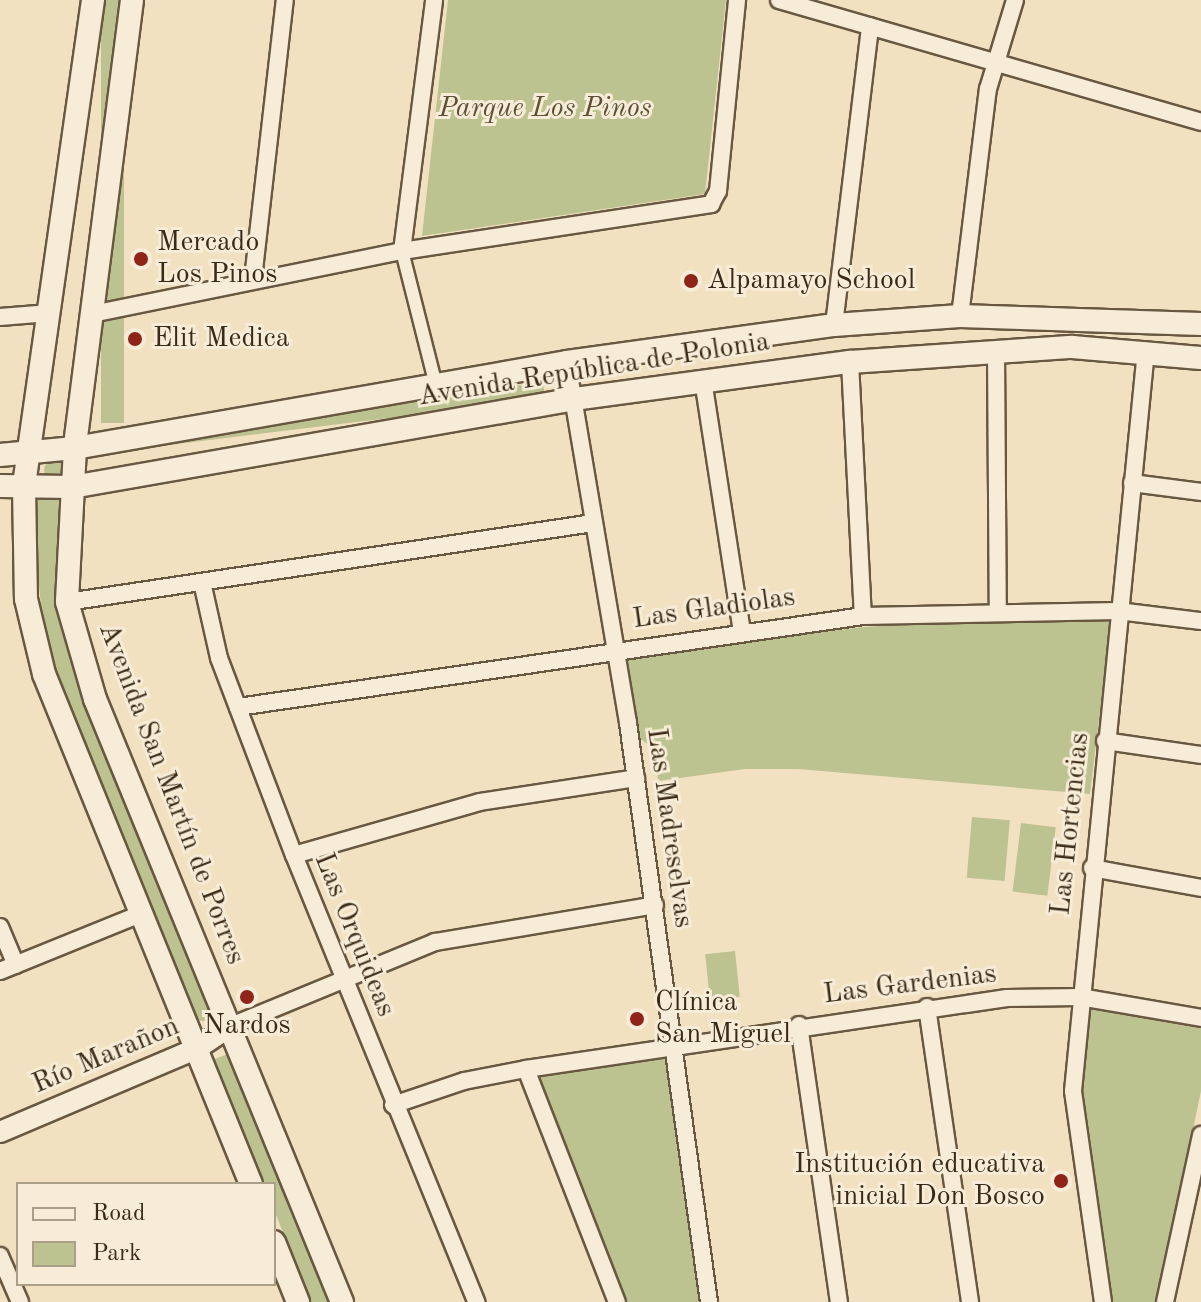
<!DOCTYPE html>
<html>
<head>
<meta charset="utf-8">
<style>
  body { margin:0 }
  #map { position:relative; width:1201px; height:1302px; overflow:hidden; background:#f2e1c1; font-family:"Old Standard TT",serif }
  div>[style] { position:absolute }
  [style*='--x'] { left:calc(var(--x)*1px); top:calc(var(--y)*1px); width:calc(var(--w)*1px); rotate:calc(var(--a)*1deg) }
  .green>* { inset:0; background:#bdc291; transform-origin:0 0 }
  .round { border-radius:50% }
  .roads { filter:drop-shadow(2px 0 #695841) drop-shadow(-2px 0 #695841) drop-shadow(0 2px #695841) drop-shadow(0 -2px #695841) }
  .pedestrian>* { height:12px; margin:-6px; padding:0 6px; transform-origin:6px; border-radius:6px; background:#f7ecd7 }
  .minor>* { height:16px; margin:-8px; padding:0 8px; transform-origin:8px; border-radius:8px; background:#f7ecd7 }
  .tertiary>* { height:20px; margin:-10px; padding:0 10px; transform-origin:10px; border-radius:10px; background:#f7ecd7 }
  .secondary>* { height:22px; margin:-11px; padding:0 11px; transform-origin:11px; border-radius:11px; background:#f7ecd7 }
  .dots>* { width:22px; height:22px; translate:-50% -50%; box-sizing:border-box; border:4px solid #f7ecd7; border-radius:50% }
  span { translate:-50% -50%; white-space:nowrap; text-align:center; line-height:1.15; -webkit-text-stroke:6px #f7ecd7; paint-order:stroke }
  .park-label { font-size:28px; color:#5c5135; font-style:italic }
  .poi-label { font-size:28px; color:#3b2b16 }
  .left { translate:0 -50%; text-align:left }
  .right { translate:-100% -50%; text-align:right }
  .street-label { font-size:28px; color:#3b2b16 }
  .legend { position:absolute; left:16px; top:1182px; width:260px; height:104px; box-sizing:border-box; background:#f7ecd7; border:2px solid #ac9f8a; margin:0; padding:10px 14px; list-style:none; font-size:24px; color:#3b2b16 }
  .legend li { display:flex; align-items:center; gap:16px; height:40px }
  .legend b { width:40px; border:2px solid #ac9f8a }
</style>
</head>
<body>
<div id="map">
  <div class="green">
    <i style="left:101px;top:0;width:23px;height:423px"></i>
    <i style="clip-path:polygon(448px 0,726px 0,705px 194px,422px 236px)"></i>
    <i style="left:543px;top:382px;width:17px;height:448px;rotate:83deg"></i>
    <i class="round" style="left:44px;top:460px;width:20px;height:20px"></i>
    <i style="clip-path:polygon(41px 493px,61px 500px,61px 595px,217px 1016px,209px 1022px,197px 1020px,45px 643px,31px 511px)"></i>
    <i style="clip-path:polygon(1011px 617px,1111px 619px,1090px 794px,798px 769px,745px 769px,658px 781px,655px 750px,634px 734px,620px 656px,864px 627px)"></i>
    <i style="left:972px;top:817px;width:38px;height:61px;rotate:5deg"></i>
    <i style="left:1021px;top:823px;width:35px;height:69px;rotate:7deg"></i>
    <i style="left:735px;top:951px;width:46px;height:30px;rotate:84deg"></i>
    <i style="clip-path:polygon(1088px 1006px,1201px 1025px,1201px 1091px,1157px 1302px,1109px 1302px,1080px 1090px)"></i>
    <i style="clip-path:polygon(233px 1052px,336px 1302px,311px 1302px,274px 1210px,274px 1184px,263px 1184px,212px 1060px)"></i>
    <i style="clip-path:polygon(664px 1052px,702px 1302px,627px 1302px,538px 1072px)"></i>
  </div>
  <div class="roads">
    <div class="pedestrian">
      <i style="--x:402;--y:251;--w:138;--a:75.8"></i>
    </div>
    <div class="minor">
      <i style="--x:779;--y:0;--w:439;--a:16.1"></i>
      <i style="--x:402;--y:251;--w:253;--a:-82.7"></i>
      <i style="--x:253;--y:279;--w:281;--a:-83.5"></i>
      <i style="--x:92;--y:314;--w:316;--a:-11.5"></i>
      <i style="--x:402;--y:251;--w:313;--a:-8.6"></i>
      <i style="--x:711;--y:204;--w:15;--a:-62"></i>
      <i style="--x:718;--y:191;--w:192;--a:-84.3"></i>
      <i style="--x:960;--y:316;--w:229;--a:-83"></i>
      <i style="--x:988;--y:89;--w:93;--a:-73.1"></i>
      <i style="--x:0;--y:317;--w:50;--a:-4.6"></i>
      <i style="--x:834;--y:325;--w:301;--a:-83.1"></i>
      <i style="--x:996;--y:352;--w:258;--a:89.6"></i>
      <i style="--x:567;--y:362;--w:366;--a:80.4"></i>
      <i style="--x:628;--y:723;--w:585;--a:82.04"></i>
      <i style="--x:850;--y:362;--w:254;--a:87.1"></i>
      <i style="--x:703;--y:380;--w:254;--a:81.2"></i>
      <i style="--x:1132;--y:483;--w:70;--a:7.4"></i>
      <i style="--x:202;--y:582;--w:78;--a:77.4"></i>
      <i style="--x:219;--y:658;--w:211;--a:69.2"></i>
      <i style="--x:294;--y:855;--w:483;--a:67.8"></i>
      <i style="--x:67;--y:602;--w:532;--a:-8.54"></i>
      <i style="--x:238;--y:707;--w:632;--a:-8.28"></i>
      <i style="--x:863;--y:616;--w:255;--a:-1.1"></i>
      <i style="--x:1118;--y:611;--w:84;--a:6.9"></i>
      <i style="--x:1105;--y:741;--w:97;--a:8.3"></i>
      <i style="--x:294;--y:855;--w:193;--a:-15.9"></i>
      <i style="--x:480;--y:802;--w:158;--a:-8.7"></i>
      <i style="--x:1092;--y:868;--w:111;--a:10.4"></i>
      <i style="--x:0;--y:927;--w:41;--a:67.2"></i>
      <i style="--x:0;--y:971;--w:154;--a:-22.1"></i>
      <i style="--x:927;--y:1007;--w:298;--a:81.7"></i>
      <i style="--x:799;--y:1025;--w:280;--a:81.8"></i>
      <i style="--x:231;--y:1026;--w:221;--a:-22.4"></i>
      <i style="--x:435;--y:942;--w:223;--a:-9.5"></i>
      <i style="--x:526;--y:1069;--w:250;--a:68.7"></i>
      <i style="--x:393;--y:1105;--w:75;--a:-18.7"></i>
      <i style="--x:464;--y:1081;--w:63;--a:-11"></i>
      <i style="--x:526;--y:1069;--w:486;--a:-8.4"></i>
      <i style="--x:1007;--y:998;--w:73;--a:-0.8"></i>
      <i style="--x:1080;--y:997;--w:123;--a:9.8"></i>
      <i style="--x:0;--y:1256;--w:50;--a:66.5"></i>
      <i style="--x:1103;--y:1302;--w:213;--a:-98.1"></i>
      <i style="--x:1073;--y:1091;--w:744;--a:-84.37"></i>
      <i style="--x:1165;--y:1302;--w:171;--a:-77.8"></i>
    </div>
    <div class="tertiary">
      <i style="--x:0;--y:1132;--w:215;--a:-23"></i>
      <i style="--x:198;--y:1048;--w:40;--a:-34"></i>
    </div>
    <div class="secondary">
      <i style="--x:93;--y:0;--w:492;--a:98.1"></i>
      <i style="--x:24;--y:487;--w:112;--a:89"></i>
      <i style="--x:26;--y:599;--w:77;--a:76.5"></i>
      <i style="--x:44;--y:674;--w:550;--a:67.91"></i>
      <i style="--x:132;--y:0;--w:452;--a:97.3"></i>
      <i style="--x:75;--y:448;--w:154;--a:93"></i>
      <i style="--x:67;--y:602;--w:101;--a:73.9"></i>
      <i style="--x:95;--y:699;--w:652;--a:67.73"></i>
      <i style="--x:0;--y:455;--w:75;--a:-5.3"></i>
      <i style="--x:75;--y:448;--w:499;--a:-9.9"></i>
      <i style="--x:567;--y:362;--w:270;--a:-7.9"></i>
      <i style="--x:834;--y:325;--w:126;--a:-4.1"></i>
      <i style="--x:960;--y:316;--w:241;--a:1.9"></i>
      <i style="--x:0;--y:486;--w:72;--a:0.8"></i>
      <i style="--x:72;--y:487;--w:511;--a:-9.92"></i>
      <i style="--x:575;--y:399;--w:277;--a:-7.7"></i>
      <i style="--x:850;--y:362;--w:223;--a:-3.9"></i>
      <i style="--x:1072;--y:347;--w:129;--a:4.9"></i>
      <i style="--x:274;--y:1242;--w:65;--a:68.2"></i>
    </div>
  </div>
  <div class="dots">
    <i style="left:141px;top:259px;background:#8f2418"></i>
    <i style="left:691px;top:281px;background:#8f2418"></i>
    <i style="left:135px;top:339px;background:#8f2418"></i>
    <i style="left:247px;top:997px;background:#8f2418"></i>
    <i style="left:637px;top:1019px;background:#8f2418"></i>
    <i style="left:1061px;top:1181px;background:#8f2418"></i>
  </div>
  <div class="park-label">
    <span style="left:545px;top:109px">Parque Los Pinos</span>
  </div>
  <div class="poi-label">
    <span class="left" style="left:157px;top:259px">Mercado<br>Los Pinos</span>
    <span class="left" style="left:707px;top:281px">Alpamayo School</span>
    <span class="left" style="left:153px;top:339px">Elit Medica</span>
    <span class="left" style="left:655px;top:1019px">Clínica<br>San Miguel</span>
    <span style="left:247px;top:1026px">Nardos</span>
    <span class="right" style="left:1045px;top:1181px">Institución educativa<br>inicial Don Bosco</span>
  </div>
  <div class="street-label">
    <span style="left:594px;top:370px;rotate:-9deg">Avenida República de Polonia</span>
    <span style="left:714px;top:609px;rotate:-8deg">Las Gladiolas</span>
    <span style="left:171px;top:794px;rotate:69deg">Avenida San Martín de Porres</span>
    <span style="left:1071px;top:824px;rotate:-84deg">Las Hortencias</span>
    <span style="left:669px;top:828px;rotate:82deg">Las Madreselvas</span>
    <span style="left:354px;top:935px;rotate:68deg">Las Orquideas</span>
    <span style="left:910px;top:985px;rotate:-7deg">Las Gardenias</span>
    <span style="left:106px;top:1056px;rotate:-23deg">Río Marañon</span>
  </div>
  <ul class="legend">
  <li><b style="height:10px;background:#f7ecd7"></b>Road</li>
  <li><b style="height:22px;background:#bdc291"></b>Park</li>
  </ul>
</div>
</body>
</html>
